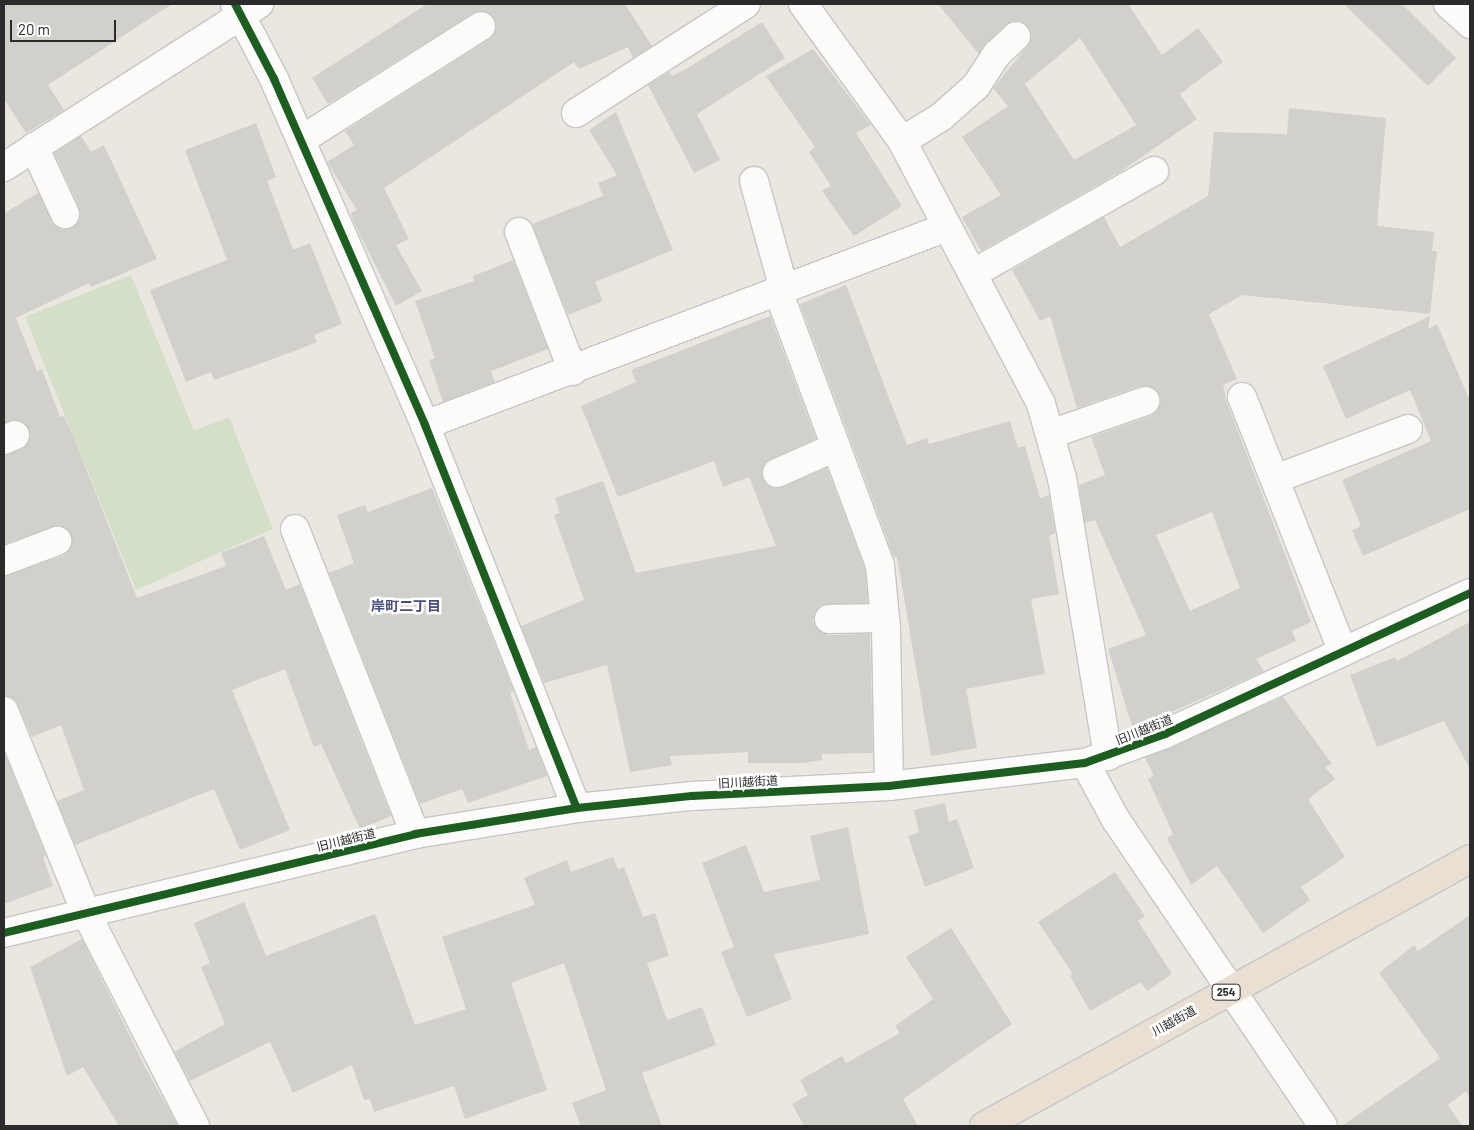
<!DOCTYPE html>
<html>
<head>
<meta charset="utf-8">
<style>
  body { margin:0 }
  #map { position:relative; width:1474px; height:1130px; overflow:hidden; background:#e9e7e0; font-family:Barlow,"Noto Sans JP",sans-serif }
  div>[style] { position:absolute }
  [style*='--x'] { left:calc(var(--x)*1px); top:calc(var(--y)*1px); width:calc(var(--w)*1px); rotate:calc(var(--a)*1deg) }
  .cemetery>* { inset:0; background:#d3dfc7 }
  .building>* { inset:0; background:#d2d0cb }
  .roads { filter:drop-shadow(1px 0 #c6c6c6) drop-shadow(-1px 0 #c6c6c6) drop-shadow(0 1px #c6c6c6) drop-shadow(0 -1px #c6c6c6) }
  .minor>* { height:28px; margin:-14px; padding:0 14px; transform-origin:14px; border-radius:14px; background:#fcfbfa }
  .highway>* { height:28px; margin:-14px; padding:0 14px; transform-origin:14px; border-radius:14px; background:#e9dfd3 }
  .cycleway>* { height:8px; margin:-4px; padding:0 4px; transform-origin:4px; border-radius:4px; background:#1b5e20 }
  span { translate:-50% -50%; white-space:nowrap; text-align:center; line-height:1.15; -webkit-text-stroke:5px #fff; paint-order:stroke }
  .shield-label span { padding:1px 4px; background:#fff; border:1px solid; border-radius:4px; -webkit-text-stroke-width:0 }
  .shield-label { font-size:11px; color:#2b2b2b; font-weight:700 }
  .street-label { font-size:12px; color:#2b2b2b }
  .neighbourhood-label { font-size:14px; color:#494d7e; font-weight:700 }
  .frame { position:absolute; inset:0; border:5px solid #2b2b2b; pointer-events:none }
  .scale { position:absolute; left:10px; top:20px; width:106px; height:22px; box-sizing:border-box; border:2px solid #2b2b2b; border-top:0; padding-left:6px; font-size:15px; line-height:18px; white-space:nowrap; color:#2b2b2b; -webkit-text-stroke:4px #fff; paint-order:stroke }
</style>
</head>
<body>
<div id="map">
  <div class="cemetery">
    <i style="clip-path:polygon(131px 275px,194px 431px,229px 417px,273px 529px,136px 590px,25px 317px)"></i>
  </div>
  <div class="building">
    <i style="clip-path:polygon(4px 4px,172px 4px,48px 85px,64px 110px,26px 133px,4px 99px)"></i>
    <i style="clip-path:polygon(427px 4px,625px 4px,652px 46px,633px 58px,628px 47px,579px 69px,574px 62px,384px 188px,409px 239px,396px 245px,422px 291px,396px 306px,355px 225px,351px 213px,357px 210px,327px 162px,354px 145px,345px 131px,490px 39px,495px 33px,494px 18px,488px 12px,473px 13px,328px 104px,312px 78px)"></i>
    <i style="clip-path:polygon(evenodd,938px 4px,1128px 4px,1162px 55px,1198px 28px,1223px 62px,1180px 94px,1197px 119px,1120px 172px,981px 251px,962px 217px,1001px 195px,962px 137px,1008px 106px,993px 88px,1027px 47px,1031px 33px,1021px 21px,1012px 21px,979px 54px,938px 4px,1080px 38px,1136px 125px,1074px 160px,1025px 84px,1080px 38px)"></i>
    <i style="clip-path:polygon(1344px 4px,1402px 4px,1456px 58px,1428px 86px)"></i>
    <i style="clip-path:polygon(762px 22px,785px 58px,697px 114px,720px 160px,694px 173px,648px 85px,669px 72px,672px 76px,686px 69px)"></i>
    <i style="clip-path:polygon(813px 49px,871px 125px,856px 133px,902px 206px,854px 236px,822px 191px,831px 186px,809px 152px,815px 147px,766px 76px)"></i>
    <i style="clip-path:polygon(evenodd,1289px 108px,1386px 118px,1377px 226px,1434px 232px,1432px 251px,1437px 251px,1430px 314px,1242px 295px,1209px 314px,1237px 379px,1223px 385px,1227px 403px,1311px 622px,1292px 631px,1296px 641px,1256px 659px,1264px 671px,1133px 729px,1108px 649px,1146px 635px,1095px 520px,1085px 523px,1079px 485px,1105px 475px,1091px 437px,1151px 416px,1157px 411px,1160px 396px,1155px 389px,1140px 386px,1077px 408px,1050px 316px,1040px 321px,1012px 270px,1104px 217px,1120px 247px,1208px 196px,1214px 132px,1287px 134px,1289px 108px,1212px 512px,1240px 588px,1190px 611px,1156px 535px,1212px 512px)"></i>
    <i style="clip-path:polygon(616px 112px,673px 250px,595px 282px,603px 301px,568px 315px,532px 224px,603px 196px,598px 183px,617px 175px,589px 130px)"></i>
    <i style="clip-path:polygon(256px 123px,276px 177px,267px 181px,293px 250px,310px 243px,342px 324px,314px 335px,317px 342px,292px 352px,214px 380px,211px 372px,186px 382px,150px 290px,227px 260px,185px 150px)"></i>
    <i style="clip-path:polygon(81px 136px,91px 152px,104px 145px,157px 259px,91px 287px,89px 283px,16px 318px,37px 371px,42px 369px,60px 417px,64px 416px,72px 433px,137px 598px,226px 566px,221px 553px,264px 536px,286px 590px,300px 584px,391px 816px,360px 829px,321px 744px,314px 747px,285px 669px,232px 690px,290px 830px,240px 850px,214px 789px,75px 845px,57px 801px,84px 790px,61px 725px,32px 737px,18px 705px,4px 696px,4px 576px,63px 556px,72px 543px,67px 529px,59px 526px,4px 544px,4px 455px,22px 449px,31px 436px,24px 422px,4px 423px,4px 213px,38px 193px,56px 226px,64px 230px,77px 223px,79px 207px,54px 153px)"></i>
    <i style="clip-path:polygon(513px 260px,548px 349px,491px 371px,495px 382px,443px 402px,429px 360px,435px 358px,415px 301px,474px 281px,473px 276px)"></i>
    <i style="clip-path:polygon(846px 285px,907px 445px,927px 438px,929px 444px,1010px 421px,1018px 448px,1025px 446px,1040px 498px,1049px 495px,1055px 533px,1049px 536px,1059px 594px,1031px 599px,1045px 674px,966px 689px,977px 748px,931px 756px,897px 557px,894px 557px,800px 304px)"></i>
    <i style="clip-path:polygon(770px 316px,816px 439px,770px 459px,764px 464px,763px 479px,768px 486px,783px 487px,827px 468px,865px 569px,868px 603px,821px 605px,813px 620px,816px 627px,829px 635px,870px 634px,873px 753px,822px 754px,822px 760px,803px 763px,748px 763px,748px 752px,670px 756px,672px 765px,630px 772px,607px 665px,544px 683px,521px 626px,584px 600px,554px 515px,560px 513px,555px 498px,603px 481px,636px 573px,776px 546px,749px 477px,723px 487px,714px 461px,618px 497px,581px 406px,636px 382px,631px 370px)"></i>
    <i style="clip-path:polygon(1430px 316px,1428px 329px,1437px 324px,1470px 401px,1470px 509px,1363px 556px,1352px 530px,1361px 526px,1342px 480px,1431px 441px,1410px 390px,1346px 419px,1323px 366px)"></i>
    <i style="clip-path:polygon(432px 488px,514px 692px,510px 693px,529px 750px,536px 747px,547px 776px,468px 803px,462px 789px,420px 804px,329px 573px,354px 563px,337px 515px,365px 505px,368px 512px)"></i>
    <i style="clip-path:polygon(1470px 622px,1470px 769px,1444px 721px,1377px 747px,1350px 675px,1395px 657px,1397px 661px)"></i>
    <i style="clip-path:polygon(1283px 697px,1332px 764px,1325px 767px,1335px 779px,1308px 799px,1345px 857px,1301px 887px,1310px 900px,1263px 933px,1217px 866px,1191px 885px,1167px 838px,1173px 834px,1148px 779px,1154px 776px,1145px 758px)"></i>
    <i style="clip-path:polygon(4px 752px,46px 856px,43px 858px,53px 886px,4px 904px)"></i>
    <i style="clip-path:polygon(945px 803px,949px 822px,957px 819px,974px 868px,925px 887px,908px 836px,919px 832px,914px 810px)"></i>
    <i style="clip-path:polygon(848px 827px,869px 934px,774px 954px,792px 999px,747px 1017px,721px 952px,734px 947px,702px 863px,746px 845px,764px 892px,820px 880px,810px 836px)"></i>
    <i style="clip-path:polygon(613px 857px,618px 869px,624px 867px,643px 917px,655px 913px,669px 956px,647px 963px,667px 1020px,702px 1007px,716px 1045px,642px 1073px,662px 1126px,581px 1126px,572px 1103px,606px 1090px,564px 963px,511px 983px,547px 1090px,465px 1119px,454px 1086px,374px 1112px,370px 1099px,364px 1100px,352px 1065px,293px 1093px,270px 1042px,190px 1081px,174px 1052px,225px 1024px,201px 967px,210px 963px,194px 923px,244px 902px,266px 956px,375px 914px,415px 1025px,466px 1009px,442px 937px,535px 905px,524px 878px,567px 860px,571px 872px)"></i>
    <i style="clip-path:polygon(1115px 872px,1145px 916px,1138px 921px,1172px 974px,1147px 991px,1141px 982px,1090px 1011px,1070px 976px,1073px 974px,1038px 922px)"></i>
    <i style="clip-path:polygon(1470px 915px,1470px 1097px,1466px 1091px,1448px 1105px,1462px 1126px,1342px 1126px,1440px 1058px,1379px 973px,1414px 945px,1418px 951px)"></i>
    <i style="clip-path:polygon(951px 928px,1012px 1024px,903px 1099px,918px 1126px,804px 1126px,792px 1104px,808px 1095px,800px 1080px,842px 1056px,846px 1063px,900px 1033px,895px 1026px,933px 999px,906px 957px)"></i>
    <i style="clip-path:polygon(82px 939px,145px 1067px,178px 1126px,119px 1126px,83px 1067px,67px 1076px,30px 967px)"></i>
  </div>
  <div class="roads">
    <div class="minor">
      <i style="--x:235;--y:4;--w:85;--a:62.5"></i>
      <i style="--x:274;--y:79;--w:378;--a:66.4"></i>
      <i style="--x:425;--y:425;--w:412;--a:68.4"></i>
      <i style="--x:803;--y:4;--w:169;--a:54.1"></i>
      <i style="--x:902;--y:141;--w:297;--a:62.1"></i>
      <i style="--x:1041;--y:404;--w:77;--a:74.2"></i>
      <i style="--x:1062;--y:478;--w:282;--a:80.6"></i>
      <i style="--x:1448;--y:4;--w:30;--a:42"></i>
      <i style="--x:576;--y:113;--w:202;--a:-32.7"></i>
      <i style="--x:301;--y:140;--w:213;--a:-32.3"></i>
      <i style="--x:902;--y:141;--w:46;--a:-31.6"></i>
      <i style="--x:941;--y:117;--w:47;--a:-41.5"></i>
      <i style="--x:976;--y:86;--w:38;--a:-57"></i>
      <i style="--x:997;--y:54;--w:26;--a:-43"></i>
      <i style="--x:34;--y:147;--w:74;--a:65.2"></i>
      <i style="--x:4;--y:167;--w:303;--a:-32.6"></i>
      <i style="--x:754;--y:181;--w:112;--a:74.5"></i>
      <i style="--x:519;--y:232;--w:149;--a:68.8"></i>
      <i style="--x:974;--y:273;--w:207;--a:-29.5"></i>
      <i style="--x:778;--y:291;--w:292;--a:69.6"></i>
      <i style="--x:880;--y:565;--w:64;--a:84.6"></i>
      <i style="--x:886;--y:629;--w:157;--a:88.9"></i>
      <i style="--x:1242;--y:397;--w:274;--a:68.4"></i>
      <i style="--x:425;--y:425;--w:558;--a:-20.77"></i>
      <i style="--x:1051;--y:434;--w:100;--a:-19.3"></i>
      <i style="--x:4;--y:440;--w:12;--a:-24"></i>
      <i style="--x:777;--y:473;--w:64;--a:-23.8"></i>
      <i style="--x:1275;--y:479;--w:142;--a:-20.6"></i>
      <i style="--x:295;--y:529;--w:328;--a:68.5"></i>
      <i style="--x:4;--y:561;--w:57;--a:-20.7"></i>
      <i style="--x:829;--y:619;--w:56;--a:-1"></i>
      <i style="--x:4;--y:711;--w:220;--a:67.9"></i>
      <i style="--x:87;--y:915;--w:237;--a:62.9"></i>
      <i style="--x:1085;--y:763;--w:65;--a:61.5"></i>
      <i style="--x:1116;--y:820;--w:369;--a:55.9"></i>
      <i style="--x:4;--y:933;--w:423;--a:-13.5"></i>
      <i style="--x:415;--y:834;--w:164;--a:-9.1"></i>
      <i style="--x:577;--y:808;--w:116;--a:-6"></i>
      <i style="--x:692;--y:796;--w:197;--a:-2.9"></i>
      <i style="--x:889;--y:786;--w:197;--a:-6.7"></i>
      <i style="--x:1085;--y:763;--w:85;--a:-19.9"></i>
      <i style="--x:1165;--y:734;--w:336;--a:-24.8"></i>
    </div>
    <div class="highway">
      <i style="--x:984;--y:1126;--w:555;--a:-28.78"></i>
    </div>
  </div>
  <div class="cycleway">
    <i style="--x:235;--y:4;--w:85;--a:62.5"></i>
    <i style="--x:274;--y:79;--w:378;--a:66.4"></i>
    <i style="--x:425;--y:425;--w:412;--a:68.4"></i>
    <i style="--x:4;--y:933;--w:423;--a:-13.5"></i>
    <i style="--x:415;--y:834;--w:164;--a:-9.1"></i>
    <i style="--x:577;--y:808;--w:116;--a:-6"></i>
    <i style="--x:692;--y:796;--w:197;--a:-2.9"></i>
    <i style="--x:889;--y:786;--w:197;--a:-6.7"></i>
    <i style="--x:1085;--y:763;--w:85;--a:-19.9"></i>
    <i style="--x:1165;--y:734;--w:336;--a:-24.8"></i>
  </div>
  <div class="shield-label">
    <span style="left:1226px;top:992px">254</span>
  </div>
  <div class="street-label">
    <span style="left:1144px;top:730px;rotate:-22deg">旧川越街道</span>
    <span style="left:748px;top:782px;rotate:-3deg">旧川越街道</span>
    <span style="left:346px;top:840px;rotate:-14deg">旧川越街道</span>
    <span style="left:1174px;top:1021px;rotate:-29deg">川越街道</span>
  </div>
  <div class="neighbourhood-label">
    <span style="left:406px;top:606px">岸町二丁目</span>
  </div>
  <div class="frame"></div>
  <div class="scale">20 m</div>
</div>
</body>
</html>
